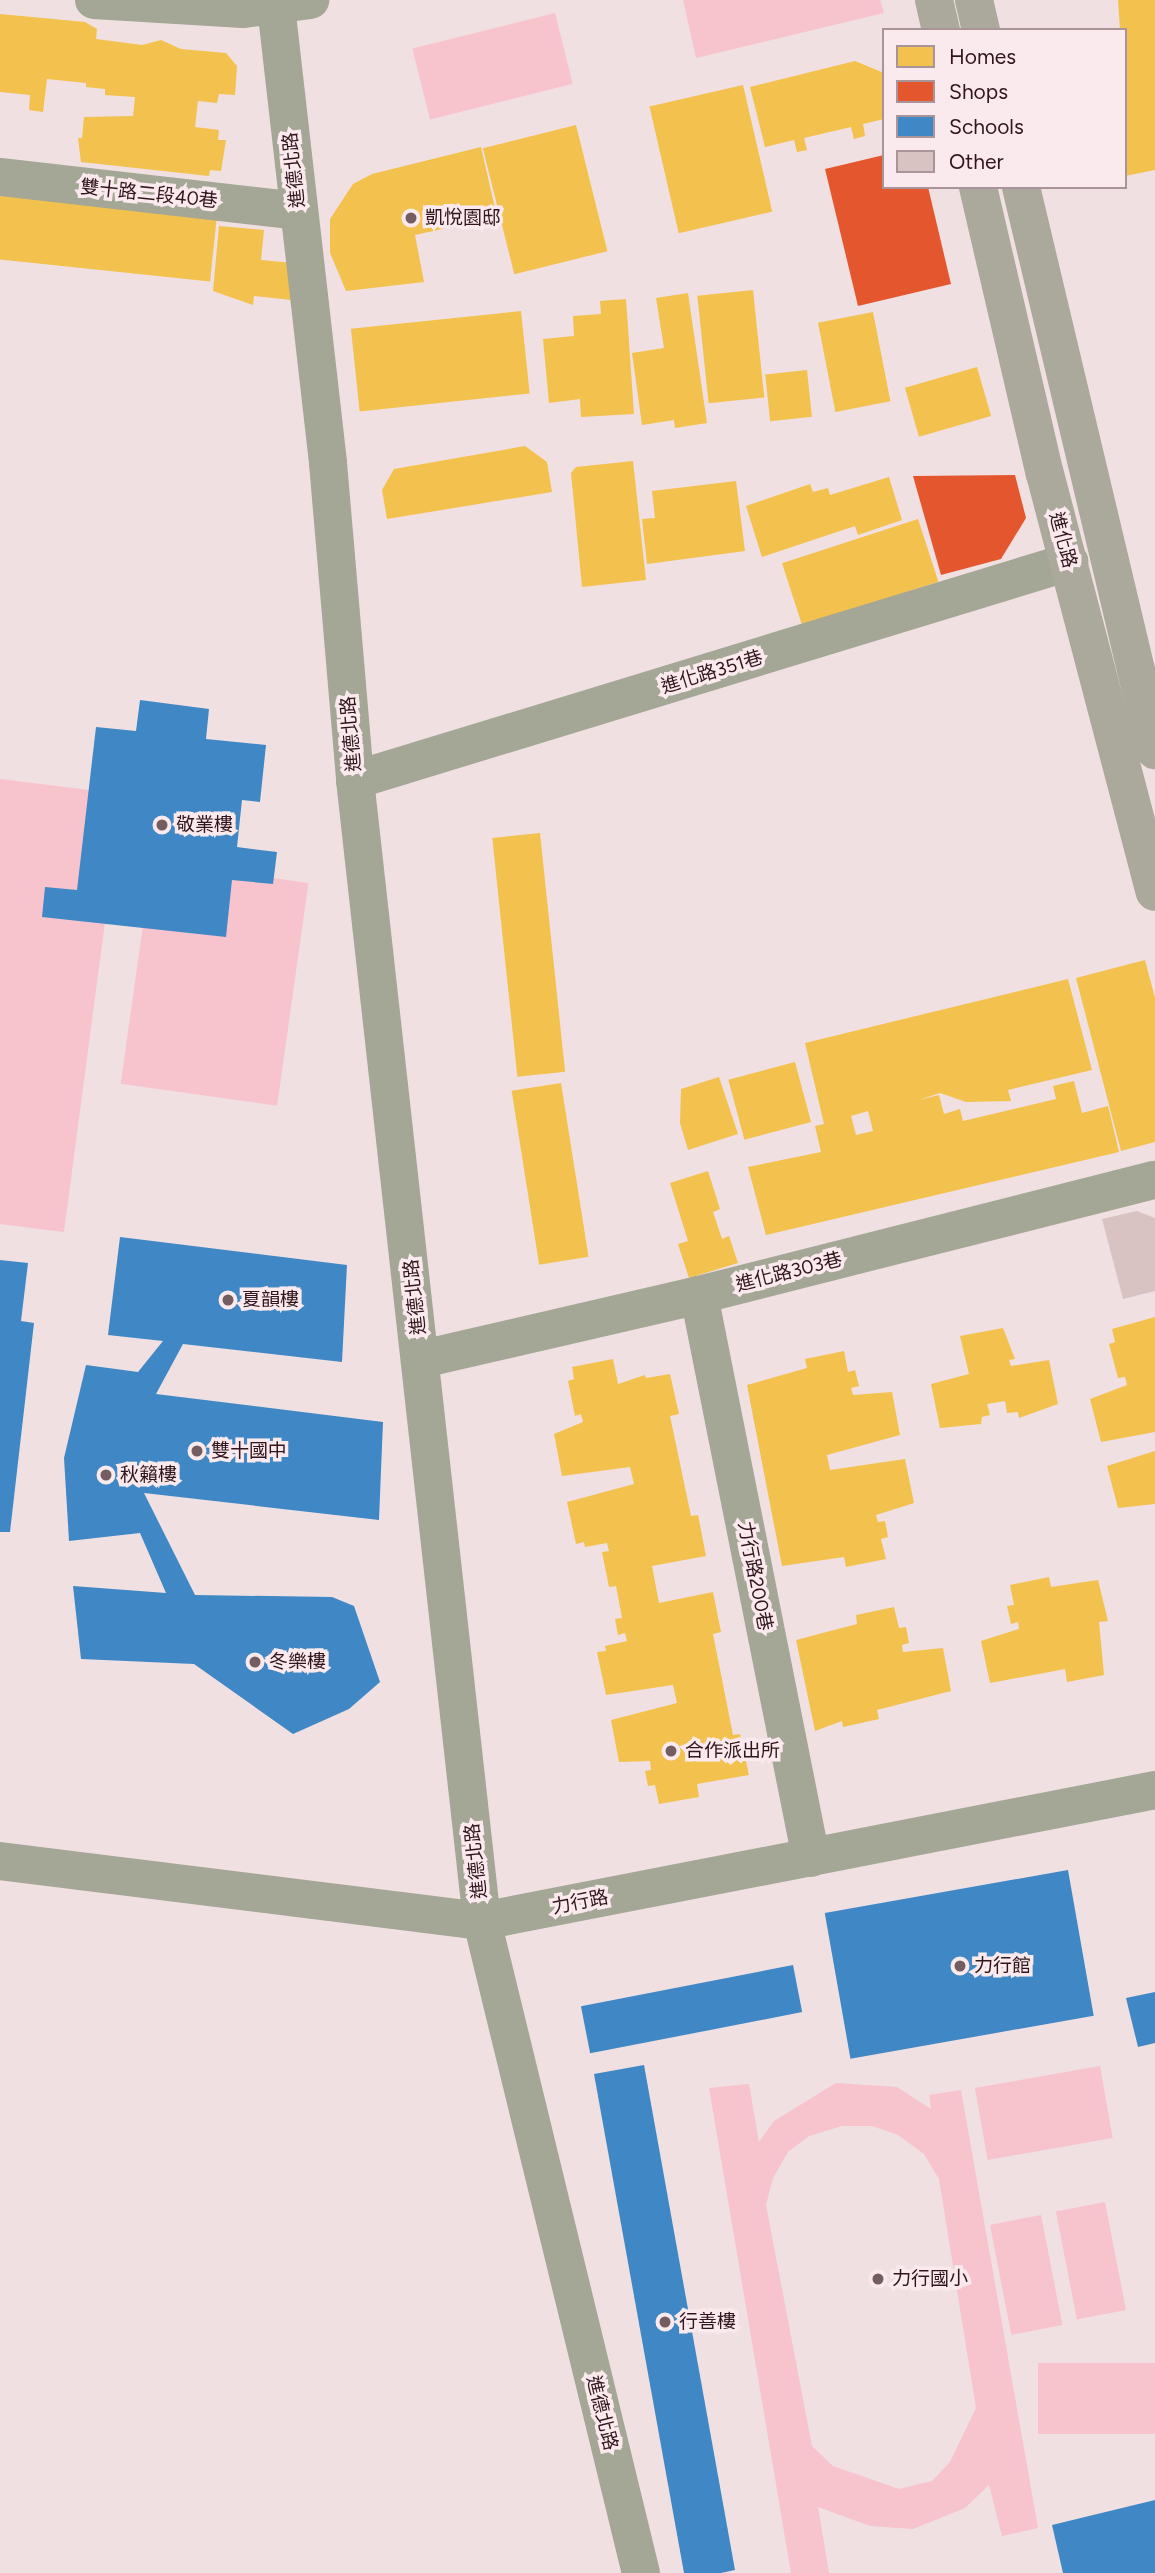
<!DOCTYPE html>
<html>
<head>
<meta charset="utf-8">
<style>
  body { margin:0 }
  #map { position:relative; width:1155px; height:2573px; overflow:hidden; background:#f0e0e2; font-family:Figtree,"Noto Sans TC",sans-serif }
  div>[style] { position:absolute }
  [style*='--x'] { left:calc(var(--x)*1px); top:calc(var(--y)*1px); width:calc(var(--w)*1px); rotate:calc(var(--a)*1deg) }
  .green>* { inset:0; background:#f7c3cd; transform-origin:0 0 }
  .homes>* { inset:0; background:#f2c14e; transform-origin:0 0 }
  .shops>* { inset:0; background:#e4572e }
  .schools>* { inset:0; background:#3f88c5; transform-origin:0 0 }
  .building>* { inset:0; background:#d8c3c2 }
  .minor>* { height:38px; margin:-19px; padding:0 19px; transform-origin:19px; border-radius:19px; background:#a4a696 }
  .major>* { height:38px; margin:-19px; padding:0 19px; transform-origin:19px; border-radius:19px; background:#aba99c }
  .dots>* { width:19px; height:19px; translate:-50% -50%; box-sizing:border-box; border:4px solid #faeaed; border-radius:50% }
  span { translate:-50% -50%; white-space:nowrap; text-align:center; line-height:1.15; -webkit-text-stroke:7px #faeaed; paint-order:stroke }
  .street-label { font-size:19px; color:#30161c }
  .poi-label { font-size:19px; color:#30161c }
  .left { translate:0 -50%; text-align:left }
  .legend { position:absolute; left:882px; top:28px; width:245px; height:161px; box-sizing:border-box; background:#faeaed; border:2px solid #a99599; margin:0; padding:9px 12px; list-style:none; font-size:21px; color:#30161c }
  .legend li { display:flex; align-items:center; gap:14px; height:35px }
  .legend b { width:35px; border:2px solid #a99599 }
</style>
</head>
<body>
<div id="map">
  <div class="green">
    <i style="clip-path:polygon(683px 0,880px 0,884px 13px,696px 58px)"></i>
    <i style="left:555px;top:13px;width:73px;height:147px;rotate:76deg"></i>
    <i style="clip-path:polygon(0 779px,122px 794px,64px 1232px,0 1224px)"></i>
    <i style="left:152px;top:861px;width:158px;height:225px;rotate:8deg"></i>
    <i style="left:1100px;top:2066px;width:73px;height:127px;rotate:80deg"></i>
    <i style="clip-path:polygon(evenodd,836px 2083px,897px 2087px,931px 2109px,929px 2095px,961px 2090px,1038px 2528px,1002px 2536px,989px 2485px,965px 2508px,913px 2529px,870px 2526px,818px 2507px,829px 2573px,791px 2573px,709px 2088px,749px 2084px,759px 2142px,774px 2121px,836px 2083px,842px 2126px,872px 2126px,898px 2135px,924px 2154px,939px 2179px,976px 2408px,950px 2462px,932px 2481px,899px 2489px,833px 2466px,812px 2446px,766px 2205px,773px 2178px,788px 2152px,809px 2136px,842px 2126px)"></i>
    <i style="left:1105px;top:2202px;width:110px;height:50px;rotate:79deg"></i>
    <i style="left:1041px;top:2215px;width:112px;height:52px;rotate:79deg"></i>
    <i style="left:1155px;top:2363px;width:71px;height:117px;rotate:90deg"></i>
  </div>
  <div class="homes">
    <i style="clip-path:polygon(1118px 0,1155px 0,1155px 170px,1125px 176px,1125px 30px,1120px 30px)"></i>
    <i style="clip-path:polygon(0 14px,85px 22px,97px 29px,96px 39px,142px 45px,161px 40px,181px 49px,226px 53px,237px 66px,235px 95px,219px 94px,217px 103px,198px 101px,195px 127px,219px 130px,218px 140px,226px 140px,221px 171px,210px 170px,209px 176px,81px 162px,78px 138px,82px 138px,84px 117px,133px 116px,135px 97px,105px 95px,105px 89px,86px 87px,86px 83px,47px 79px,43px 112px,29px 110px,30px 95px,0 92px)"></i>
    <i style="clip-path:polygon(855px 61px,884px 73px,884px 119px,863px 124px,865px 136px,854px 139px,851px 127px,804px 138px,807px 150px,797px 152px,794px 140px,765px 147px,750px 87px)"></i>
    <i style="left:743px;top:85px;width:130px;height:96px;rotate:77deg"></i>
    <i style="left:576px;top:125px;width:130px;height:96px;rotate:76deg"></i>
    <i style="clip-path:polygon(481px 147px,497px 217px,415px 235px,424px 282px,346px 291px,330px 253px,330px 219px,353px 184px,372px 174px)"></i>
    <i style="left:0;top:185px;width:219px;height:74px;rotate:6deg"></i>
    <i style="clip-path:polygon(219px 226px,264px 230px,261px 260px,294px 263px,291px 300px,254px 296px,253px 305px,213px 291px)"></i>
    <i style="left:753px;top:290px;width:108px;height:56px;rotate:84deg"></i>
    <i style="clip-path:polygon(688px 293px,707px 423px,675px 428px,674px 420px,642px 425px,632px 353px,664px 348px,656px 298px)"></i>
    <i style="clip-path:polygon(626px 299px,634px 414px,581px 417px,580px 399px,549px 403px,543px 339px,574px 336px,573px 316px,601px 314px,600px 301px)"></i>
    <i style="left:521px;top:311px;width:83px;height:171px;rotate:84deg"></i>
    <i style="left:873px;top:312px;width:91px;height:56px;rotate:79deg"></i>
    <i style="left:977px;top:367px;width:51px;height:75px;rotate:74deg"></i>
    <i style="left:807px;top:370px;width:47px;height:42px;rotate:84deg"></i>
    <i style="clip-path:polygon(525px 446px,547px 462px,552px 492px,387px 519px,382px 490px,394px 469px)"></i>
    <i style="clip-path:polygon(633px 461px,646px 580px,582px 587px,571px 473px,576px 467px)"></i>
    <i style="clip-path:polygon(889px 477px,902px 520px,858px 535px,855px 526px,762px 557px,746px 506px,810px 484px,813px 492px,828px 488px,830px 495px)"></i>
    <i style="clip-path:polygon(736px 481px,745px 551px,647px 564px,642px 519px,655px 518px,652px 491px)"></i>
    <i style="left:918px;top:519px;width:66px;height:143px;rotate:72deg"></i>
    <i style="left:540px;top:833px;width:240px;height:48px;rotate:84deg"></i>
    <i style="clip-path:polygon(1145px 960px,1155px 998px,1155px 1142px,1121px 1151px,1076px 978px)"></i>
    <i style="clip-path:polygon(evenodd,1068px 979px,1092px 1070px,1008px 1090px,1011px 1101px,966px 1102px,940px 1093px,919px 1100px,939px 1095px,944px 1114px,960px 1109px,963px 1121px,1056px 1099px,1053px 1086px,1074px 1081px,1082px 1113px,1108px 1106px,1119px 1152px,766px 1235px,748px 1167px,821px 1152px,815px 1126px,824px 1124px,805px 1043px,1068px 979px,868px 1111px,873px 1131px,856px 1135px,851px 1116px,868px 1111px)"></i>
    <i style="left:795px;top:1062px;width:62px;height:69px;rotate:75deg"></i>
    <i style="clip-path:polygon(719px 1077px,738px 1134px,688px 1150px,680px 1123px,681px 1089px)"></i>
    <i style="left:561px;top:1083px;width:176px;height:50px;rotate:81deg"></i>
    <i style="clip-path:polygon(708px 1171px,720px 1209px,713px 1212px,722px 1239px,729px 1236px,738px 1263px,689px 1278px,678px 1244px,688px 1241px,670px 1183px)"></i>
    <i style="clip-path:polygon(1155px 1317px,1155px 1432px,1101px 1442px,1090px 1399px,1127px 1385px,1125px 1377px,1118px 1378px,1109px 1344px,1115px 1342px,1112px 1329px)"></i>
    <i style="clip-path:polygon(1003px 1328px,1015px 1359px,1009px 1360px,1011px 1366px,1049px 1360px,1058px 1404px,1019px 1418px,1018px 1412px,1007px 1413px,1005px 1401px,987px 1404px,990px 1415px,982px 1417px,981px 1424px,940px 1428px,931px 1384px,969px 1374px,960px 1336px)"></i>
    <i style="clip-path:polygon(844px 1351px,848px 1372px,855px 1370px,859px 1386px,851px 1388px,853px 1395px,892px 1392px,900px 1435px,827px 1455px,830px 1470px,905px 1459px,914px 1503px,876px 1515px,878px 1522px,885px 1521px,888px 1537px,881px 1539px,886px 1559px,846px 1567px,844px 1557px,782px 1566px,747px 1385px,807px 1368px,805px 1359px)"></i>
    <i style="clip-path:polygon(613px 1359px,618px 1384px,645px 1375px,646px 1378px,670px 1374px,679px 1414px,670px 1416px,691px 1516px,698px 1515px,706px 1556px,652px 1566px,659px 1603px,713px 1592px,721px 1632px,713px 1634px,733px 1735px,740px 1734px,749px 1775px,697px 1784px,699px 1797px,659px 1804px,655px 1785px,648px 1786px,645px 1771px,651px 1770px,650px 1761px,619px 1762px,611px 1720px,677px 1703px,673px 1685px,606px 1695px,597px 1652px,606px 1651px,605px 1646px,627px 1641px,625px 1633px,618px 1635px,615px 1619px,622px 1618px,616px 1586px,609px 1587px,602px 1552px,609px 1551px,607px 1543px,585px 1547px,584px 1542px,576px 1544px,567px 1502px,634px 1484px,630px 1467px,562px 1476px,554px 1434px,583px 1422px,581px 1414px,575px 1416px,568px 1381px,574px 1379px,572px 1367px)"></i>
    <i style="clip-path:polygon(1155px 1451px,1155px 1504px,1118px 1508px,1107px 1466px)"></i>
    <i style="clip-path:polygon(1049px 1577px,1051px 1587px,1098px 1580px,1108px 1621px,1099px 1622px,1104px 1675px,1067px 1682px,1065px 1669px,990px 1683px,981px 1641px,1019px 1629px,1018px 1622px,1011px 1624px,1007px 1606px,1014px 1605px,1010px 1585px)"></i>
    <i style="clip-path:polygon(894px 1607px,899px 1628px,906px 1627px,909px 1643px,902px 1645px,903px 1652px,943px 1648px,951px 1691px,877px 1710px,879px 1719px,843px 1727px,842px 1721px,815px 1731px,796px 1640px,857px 1624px,856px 1615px)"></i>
  </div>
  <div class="shops">
    <i style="clip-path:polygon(884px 155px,884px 187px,928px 187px,951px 284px,858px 306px,825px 169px)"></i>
    <i style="clip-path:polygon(1015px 475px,1026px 518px,1001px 559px,941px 575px,913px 476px)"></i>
  </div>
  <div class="schools">
    <i style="clip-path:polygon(140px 700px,209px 709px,206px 739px,266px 745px,260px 802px,242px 800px,237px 847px,277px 852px,273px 884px,232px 880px,226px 937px,42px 917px,45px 887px,77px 890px,96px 727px,136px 731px)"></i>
    <i style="clip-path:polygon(120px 1237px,347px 1265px,342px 1362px,183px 1344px,156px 1394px,383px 1422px,379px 1520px,144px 1493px,195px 1595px,332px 1597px,354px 1606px,380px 1682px,349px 1709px,293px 1734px,194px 1664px,81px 1659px,73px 1586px,166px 1593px,140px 1533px,69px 1541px,64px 1458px,86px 1365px,138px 1372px,163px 1341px,108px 1335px)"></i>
    <i style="clip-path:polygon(0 1260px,28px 1263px,21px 1321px,34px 1323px,10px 1532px,0 1532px)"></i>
    <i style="left:1068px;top:1870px;width:148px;height:247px;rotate:80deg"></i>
    <i style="left:793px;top:1965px;width:48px;height:216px;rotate:79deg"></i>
    <i style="clip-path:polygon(1155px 1992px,1155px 2043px,1138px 2047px,1126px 1998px)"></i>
    <i style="clip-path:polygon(644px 2065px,735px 2570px,721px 2573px,684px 2573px,594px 2074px)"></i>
    <i style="clip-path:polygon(1155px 2500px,1155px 2573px,1063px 2573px,1052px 2525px)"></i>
  </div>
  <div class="building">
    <i style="clip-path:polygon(1137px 1211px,1155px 1218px,1155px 1291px,1123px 1299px,1102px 1219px)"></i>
  </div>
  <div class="minor">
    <i style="--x:94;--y:0;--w:149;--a:3.5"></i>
    <i style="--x:243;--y:9;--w:68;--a:-7.7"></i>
    <i style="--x:276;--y:6;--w:460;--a:83.5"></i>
    <i style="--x:328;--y:463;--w:318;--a:85.1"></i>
    <i style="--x:355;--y:780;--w:1148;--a:83.65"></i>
    <i style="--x:482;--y:1921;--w:671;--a:76.3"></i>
    <i style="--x:0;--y:177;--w:300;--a:6.5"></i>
    <i style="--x:355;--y:780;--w:747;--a:-16.98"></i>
    <i style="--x:699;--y:1295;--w:574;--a:78.75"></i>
    <i style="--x:422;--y:1359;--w:284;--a:-13"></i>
    <i style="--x:699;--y:1295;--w:470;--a:-14.2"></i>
    <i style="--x:0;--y:1861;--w:486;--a:7.1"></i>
    <i style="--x:482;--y:1921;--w:686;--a:-11.01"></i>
  </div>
  <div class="major">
    <i style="--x:934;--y:0;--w:31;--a:77"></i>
    <i style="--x:974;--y:0;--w:31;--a:77"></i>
    <i style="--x:978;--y:187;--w:295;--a:76.9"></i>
    <i style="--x:1045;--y:474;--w:432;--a:75.3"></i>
    <i style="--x:1021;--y:187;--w:579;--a:76.61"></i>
  </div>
  <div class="dots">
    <i style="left:411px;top:218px;background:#735d61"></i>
    <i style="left:162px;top:825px;background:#735d61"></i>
    <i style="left:228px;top:1300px;background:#735d61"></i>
    <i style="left:197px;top:1451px;background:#735d61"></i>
    <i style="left:106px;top:1475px;background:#735d61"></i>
    <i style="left:255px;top:1662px;background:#735d61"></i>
    <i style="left:671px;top:1751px;background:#735d61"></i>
    <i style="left:960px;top:1966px;background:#735d61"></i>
    <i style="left:878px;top:2279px;background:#735d61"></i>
    <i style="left:665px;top:2322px;background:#735d61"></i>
  </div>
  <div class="street-label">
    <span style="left:294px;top:170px;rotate:-96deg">進德北路</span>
    <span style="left:149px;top:194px;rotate:6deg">雙十路二段40巷</span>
    <span style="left:1063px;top:540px;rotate:75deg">進化路</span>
    <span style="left:712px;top:672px;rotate:-17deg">進化路351巷</span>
    <span style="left:351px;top:734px;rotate:-95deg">進德北路</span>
    <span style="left:789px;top:1272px;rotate:-14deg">進化路303巷</span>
    <span style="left:415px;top:1297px;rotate:-96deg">進德北路</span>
    <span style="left:755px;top:1576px;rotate:79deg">力行路200巷</span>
    <span style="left:476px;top:1861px;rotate:-96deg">進德北路</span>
    <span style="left:580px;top:1902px;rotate:-11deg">力行路</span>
    <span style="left:602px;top:2413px;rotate:76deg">進德北路</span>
  </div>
  <div class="poi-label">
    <span class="left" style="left:425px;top:218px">凱悅園邸</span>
    <span class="left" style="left:176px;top:825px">敬業樓</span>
    <span class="left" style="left:242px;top:1300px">夏韻樓</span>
    <span class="left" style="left:211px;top:1451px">雙十國中</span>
    <span class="left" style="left:120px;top:1475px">秋籟樓</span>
    <span class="left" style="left:269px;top:1662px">冬樂樓</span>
    <span class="left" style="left:685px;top:1751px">合作派出所</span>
    <span class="left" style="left:974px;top:1966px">力行館</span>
    <span class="left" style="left:892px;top:2279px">力行國小</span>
    <span class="left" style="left:679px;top:2322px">行善樓</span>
  </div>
  <ul class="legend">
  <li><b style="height:19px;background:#f2c14e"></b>Homes</li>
  <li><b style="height:19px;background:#e4572e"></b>Shops</li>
  <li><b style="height:19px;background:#3f88c5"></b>Schools</li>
  <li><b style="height:19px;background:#d8c3c2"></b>Other</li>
  </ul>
</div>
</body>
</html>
